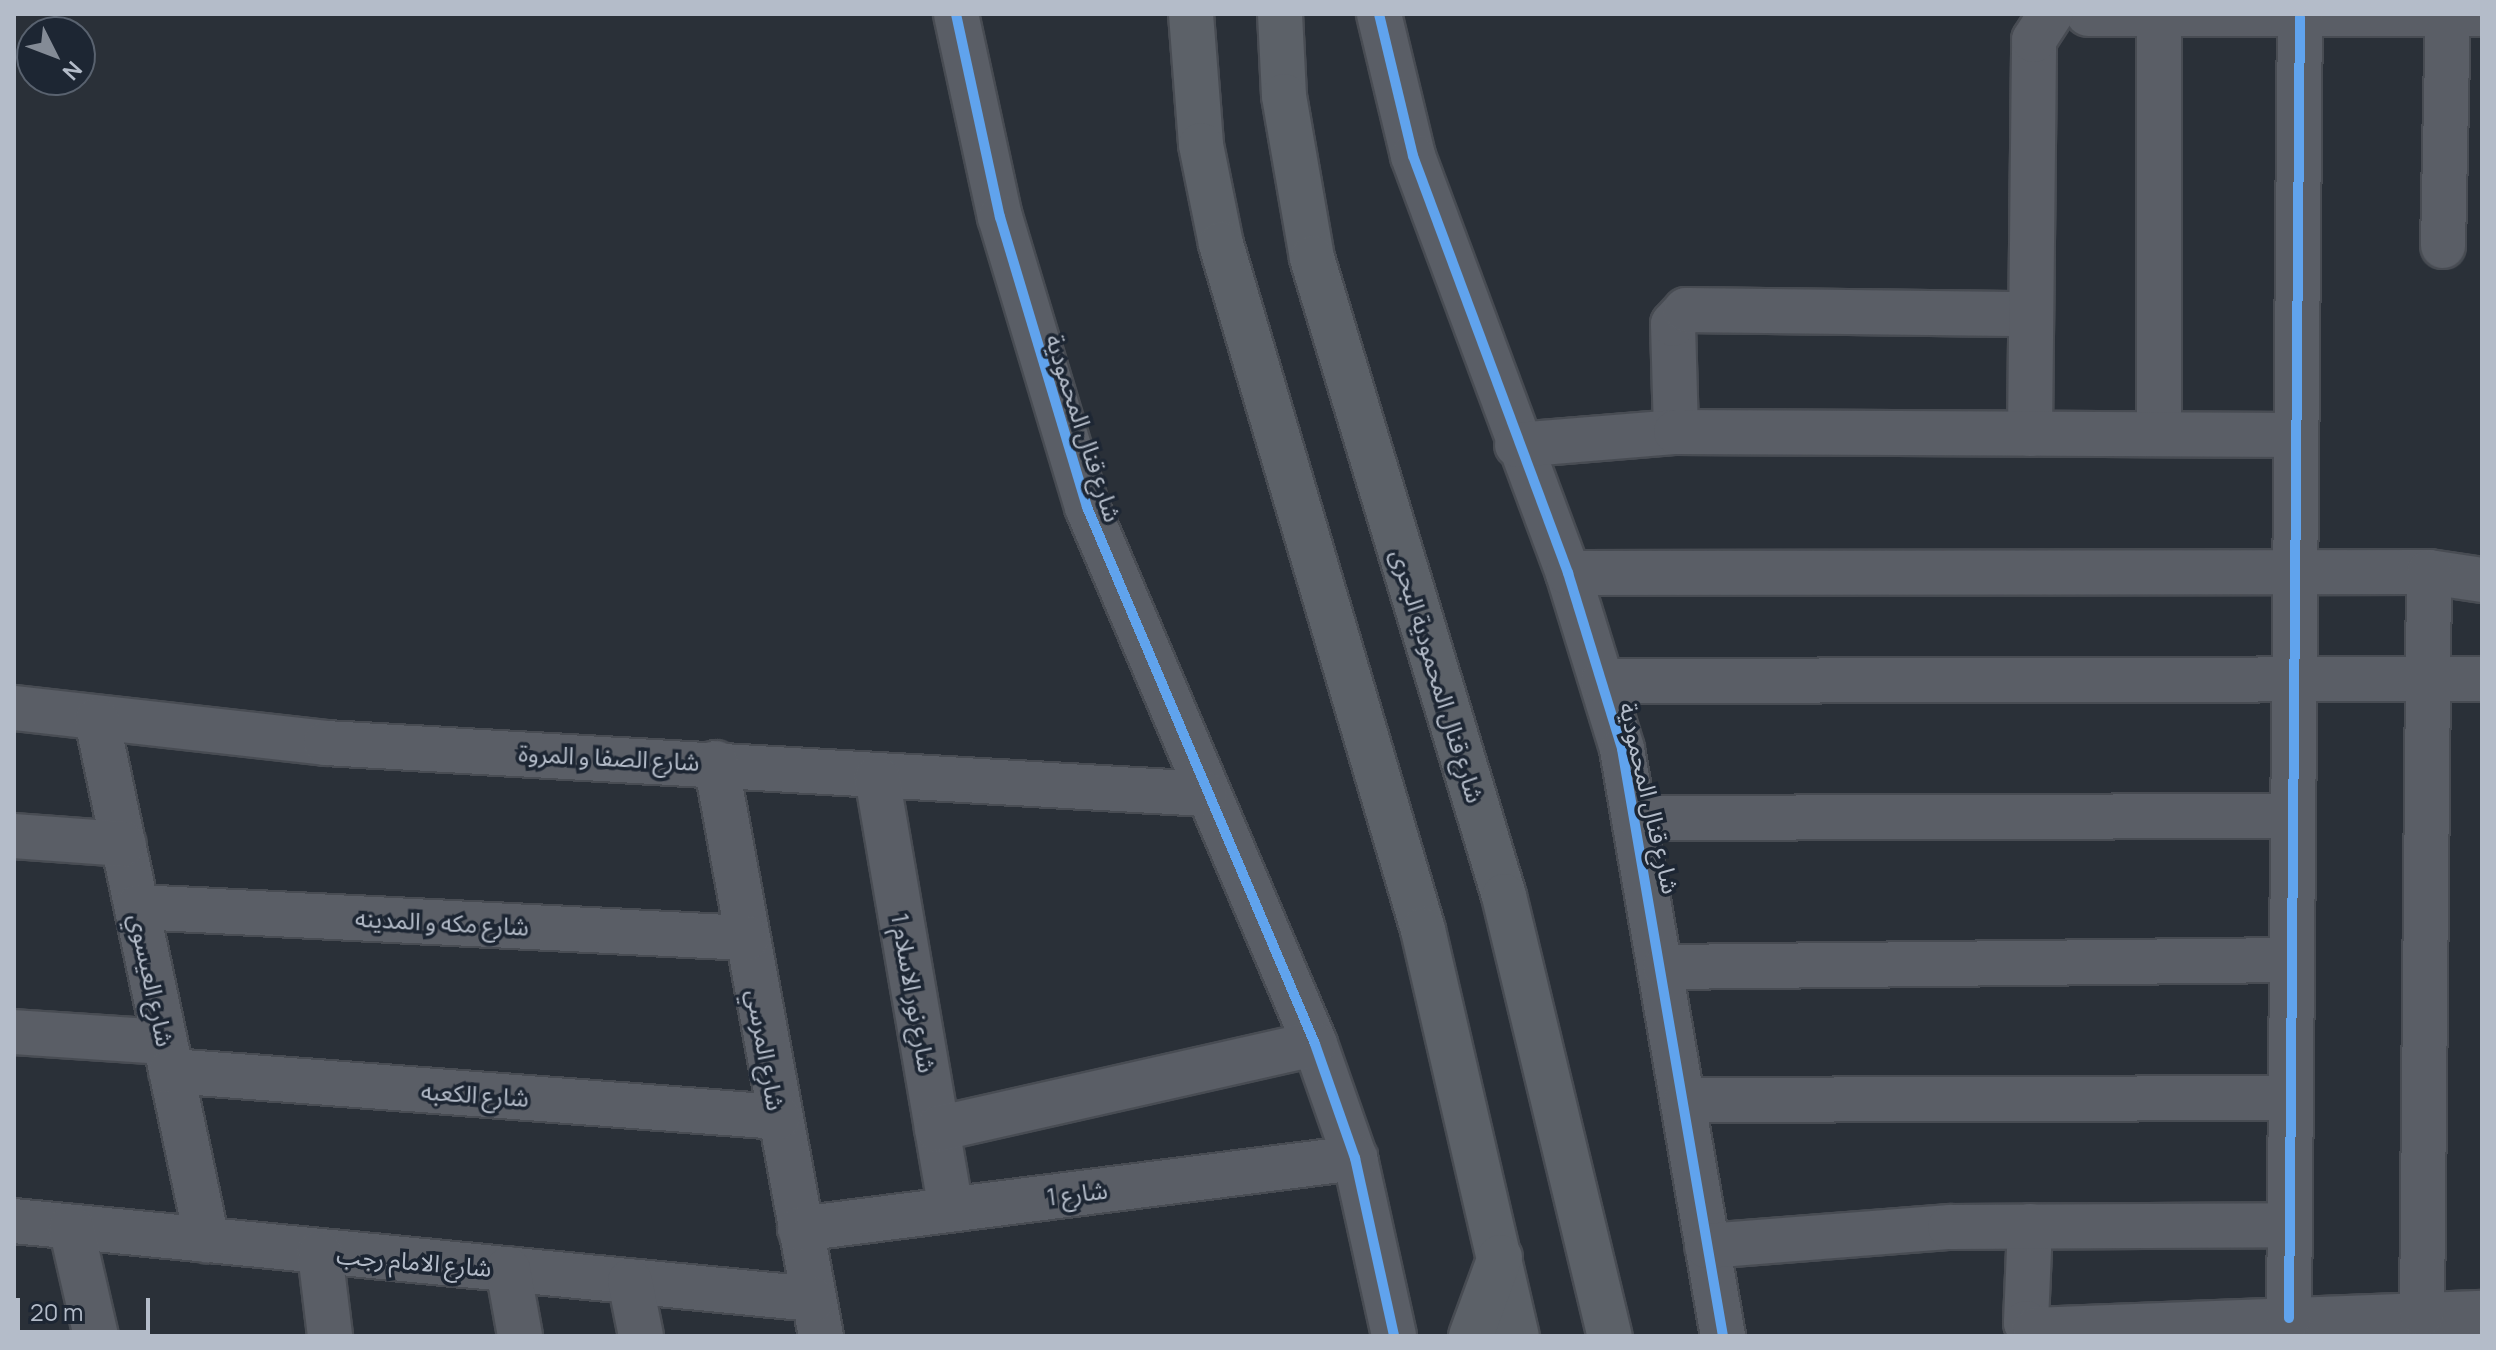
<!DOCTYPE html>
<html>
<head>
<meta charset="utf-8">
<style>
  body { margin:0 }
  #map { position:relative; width:2496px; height:1350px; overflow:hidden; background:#2a3038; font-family:Manrope,"Noto Sans Arabic",sans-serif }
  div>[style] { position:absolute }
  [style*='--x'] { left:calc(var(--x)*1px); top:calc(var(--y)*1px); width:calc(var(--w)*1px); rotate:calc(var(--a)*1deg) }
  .roads { filter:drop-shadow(2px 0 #484c53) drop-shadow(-2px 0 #484c53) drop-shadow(0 2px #484c53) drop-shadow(0 -2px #484c53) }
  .minor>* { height:44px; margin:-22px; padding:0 22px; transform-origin:22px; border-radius:22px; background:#5a5e66 }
  .major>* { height:44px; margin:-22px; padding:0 22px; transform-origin:22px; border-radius:22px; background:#5c6168 }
  .cycleway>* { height:10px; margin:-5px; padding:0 5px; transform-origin:5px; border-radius:5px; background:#60a3ed }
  span { translate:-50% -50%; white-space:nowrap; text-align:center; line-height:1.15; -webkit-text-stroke:7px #1d2633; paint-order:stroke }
  .street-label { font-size:24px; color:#b4bcc9 }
  .frame { position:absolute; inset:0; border:16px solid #b4bcc9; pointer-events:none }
  .north { position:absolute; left:16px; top:16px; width:80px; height:80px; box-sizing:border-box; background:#1d2633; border:2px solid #59626f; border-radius:50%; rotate:132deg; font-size:22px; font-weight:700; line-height:32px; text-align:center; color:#b4bcc9 }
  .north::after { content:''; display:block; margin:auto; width:28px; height:36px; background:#848b96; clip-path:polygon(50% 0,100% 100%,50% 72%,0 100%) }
  .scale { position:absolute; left:16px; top:1298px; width:134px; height:36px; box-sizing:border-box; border:4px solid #b4bcc9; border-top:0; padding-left:10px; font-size:24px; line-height:28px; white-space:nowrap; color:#b4bcc9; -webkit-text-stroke:6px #1d2633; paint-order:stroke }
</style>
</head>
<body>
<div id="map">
  <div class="roads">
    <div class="minor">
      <i style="--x:956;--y:14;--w:208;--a:77.8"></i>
      <i style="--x:1000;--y:217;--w:303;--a:73.3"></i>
      <i style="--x:1087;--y:507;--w:583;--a:66.99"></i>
      <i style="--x:1315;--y:1044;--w:121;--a:70.7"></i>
      <i style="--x:1355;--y:1158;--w:182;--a:77.6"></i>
      <i style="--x:1379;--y:14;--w:146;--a:76.5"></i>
      <i style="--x:1413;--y:156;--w:445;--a:69.6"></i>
      <i style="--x:1568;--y:573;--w:184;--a:72.9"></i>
      <i style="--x:1622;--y:749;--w:596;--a:80.24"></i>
      <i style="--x:2088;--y:14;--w:394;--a:0"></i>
      <i style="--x:2443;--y:246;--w:231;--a:-88.8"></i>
      <i style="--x:1676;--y:432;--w:108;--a:-91.6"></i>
      <i style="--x:1673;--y:324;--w:19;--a:-47"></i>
      <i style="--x:1686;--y:310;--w:344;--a:0.7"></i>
      <i style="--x:2030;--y:434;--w:394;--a:-89.4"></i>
      <i style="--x:2034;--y:40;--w:31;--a:-57"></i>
      <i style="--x:2159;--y:434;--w:419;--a:-90"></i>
      <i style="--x:1517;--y:445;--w:160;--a:-4.7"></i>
      <i style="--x:1676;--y:432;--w:620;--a:0.28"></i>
      <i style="--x:1568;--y:573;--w:861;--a:-0.07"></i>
      <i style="--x:2429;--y:572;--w:54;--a:8.6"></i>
      <i style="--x:1603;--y:681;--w:879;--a:-0.13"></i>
      <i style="--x:14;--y:708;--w:314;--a:6.4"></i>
      <i style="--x:326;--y:743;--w:880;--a:3.32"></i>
      <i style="--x:97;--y:720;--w:532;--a:78.06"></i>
      <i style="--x:716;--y:763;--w:583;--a:79.62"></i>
      <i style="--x:877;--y:777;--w:438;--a:80.3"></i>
      <i style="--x:1639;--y:818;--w:654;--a:-0.18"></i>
      <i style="--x:14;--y:836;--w:110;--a:4.2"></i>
      <i style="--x:137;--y:907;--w:611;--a:2.91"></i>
      <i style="--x:1665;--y:967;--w:627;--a:-0.64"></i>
      <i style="--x:14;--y:1032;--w:151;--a:3.8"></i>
      <i style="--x:171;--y:1071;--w:609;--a:4.33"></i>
      <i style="--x:1686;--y:1100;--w:604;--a:-0.19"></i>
      <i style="--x:937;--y:1129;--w:387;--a:-12.7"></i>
      <i style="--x:14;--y:1221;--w:803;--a:5.58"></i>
      <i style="--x:2030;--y:1226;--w:97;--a:92.4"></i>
      <i style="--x:2026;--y:1323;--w:11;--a:38"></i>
      <i style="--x:2035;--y:1330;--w:447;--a:-2.2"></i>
      <i style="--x:71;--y:1227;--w:112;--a:77.1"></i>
      <i style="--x:800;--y:1229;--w:560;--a:-7.29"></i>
      <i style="--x:1707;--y:1246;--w:244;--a:-4.5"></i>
      <i style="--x:1950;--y:1227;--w:339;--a:-0.3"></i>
      <i style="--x:320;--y:1253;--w:84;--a:83.1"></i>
      <i style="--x:508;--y:1269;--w:68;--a:79.8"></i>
      <i style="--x:630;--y:1281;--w:56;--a:78.7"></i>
      <i style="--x:2422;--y:1314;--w:742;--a:-89.46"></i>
      <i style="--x:2289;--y:1318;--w:1301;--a:-89.52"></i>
    </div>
    <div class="major">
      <i style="--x:1191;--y:14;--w:131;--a:85.6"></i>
      <i style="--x:1201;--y:145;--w:101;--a:78.6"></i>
      <i style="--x:1221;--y:244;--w:715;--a:73.59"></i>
      <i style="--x:1423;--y:930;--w:417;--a:77"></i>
      <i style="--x:1280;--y:14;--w:82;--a:87.2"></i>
      <i style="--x:1284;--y:96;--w:164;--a:80.2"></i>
      <i style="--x:1312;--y:258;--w:666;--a:73.25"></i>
      <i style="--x:1504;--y:896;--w:453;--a:76.5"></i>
      <i style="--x:1471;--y:1336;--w:84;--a:-69.8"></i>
    </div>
  </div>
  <div class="cycleway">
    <i style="--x:956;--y:14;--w:208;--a:77.8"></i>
    <i style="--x:1000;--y:217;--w:303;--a:73.3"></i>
    <i style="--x:1087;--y:507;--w:583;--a:66.99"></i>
    <i style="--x:1315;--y:1044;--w:121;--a:70.7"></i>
    <i style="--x:1355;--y:1158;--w:182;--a:77.6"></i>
    <i style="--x:1379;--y:14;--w:146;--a:76.5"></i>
    <i style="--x:1413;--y:156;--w:445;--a:69.6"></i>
    <i style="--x:1568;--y:573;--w:184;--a:72.9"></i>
    <i style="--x:1622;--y:749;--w:596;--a:80.24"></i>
    <i style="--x:2289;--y:1318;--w:1301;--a:-89.52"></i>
  </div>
  <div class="street-label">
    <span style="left:1084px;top:428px;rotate:72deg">شارع قنال المحمودية</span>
    <span style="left:1438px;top:676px;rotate:73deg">شارع قنال المحمودية البحرى</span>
    <span style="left:609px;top:757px;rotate:3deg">شارع الصفا و المروة</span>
    <span style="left:1650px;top:798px;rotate:77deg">شارع قنال المحمودية</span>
    <span style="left:442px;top:922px;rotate:3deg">شارع مكه و المدينه</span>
    <span style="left:152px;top:980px;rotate:78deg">شارع العيسوي</span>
    <span style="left:914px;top:993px;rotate:80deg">شارع نور الاسلام 1</span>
    <span style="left:766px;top:1050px;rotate:80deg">شارع المرسي</span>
    <span style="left:475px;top:1094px;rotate:4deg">شارع الكعبه</span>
    <span style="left:1077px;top:1193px;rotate:-7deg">شارع 1</span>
    <span style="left:414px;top:1261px;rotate:5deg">شارع الامام رجب</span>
  </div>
  <div class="frame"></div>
  <div class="north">N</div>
  <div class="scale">20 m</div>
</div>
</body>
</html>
